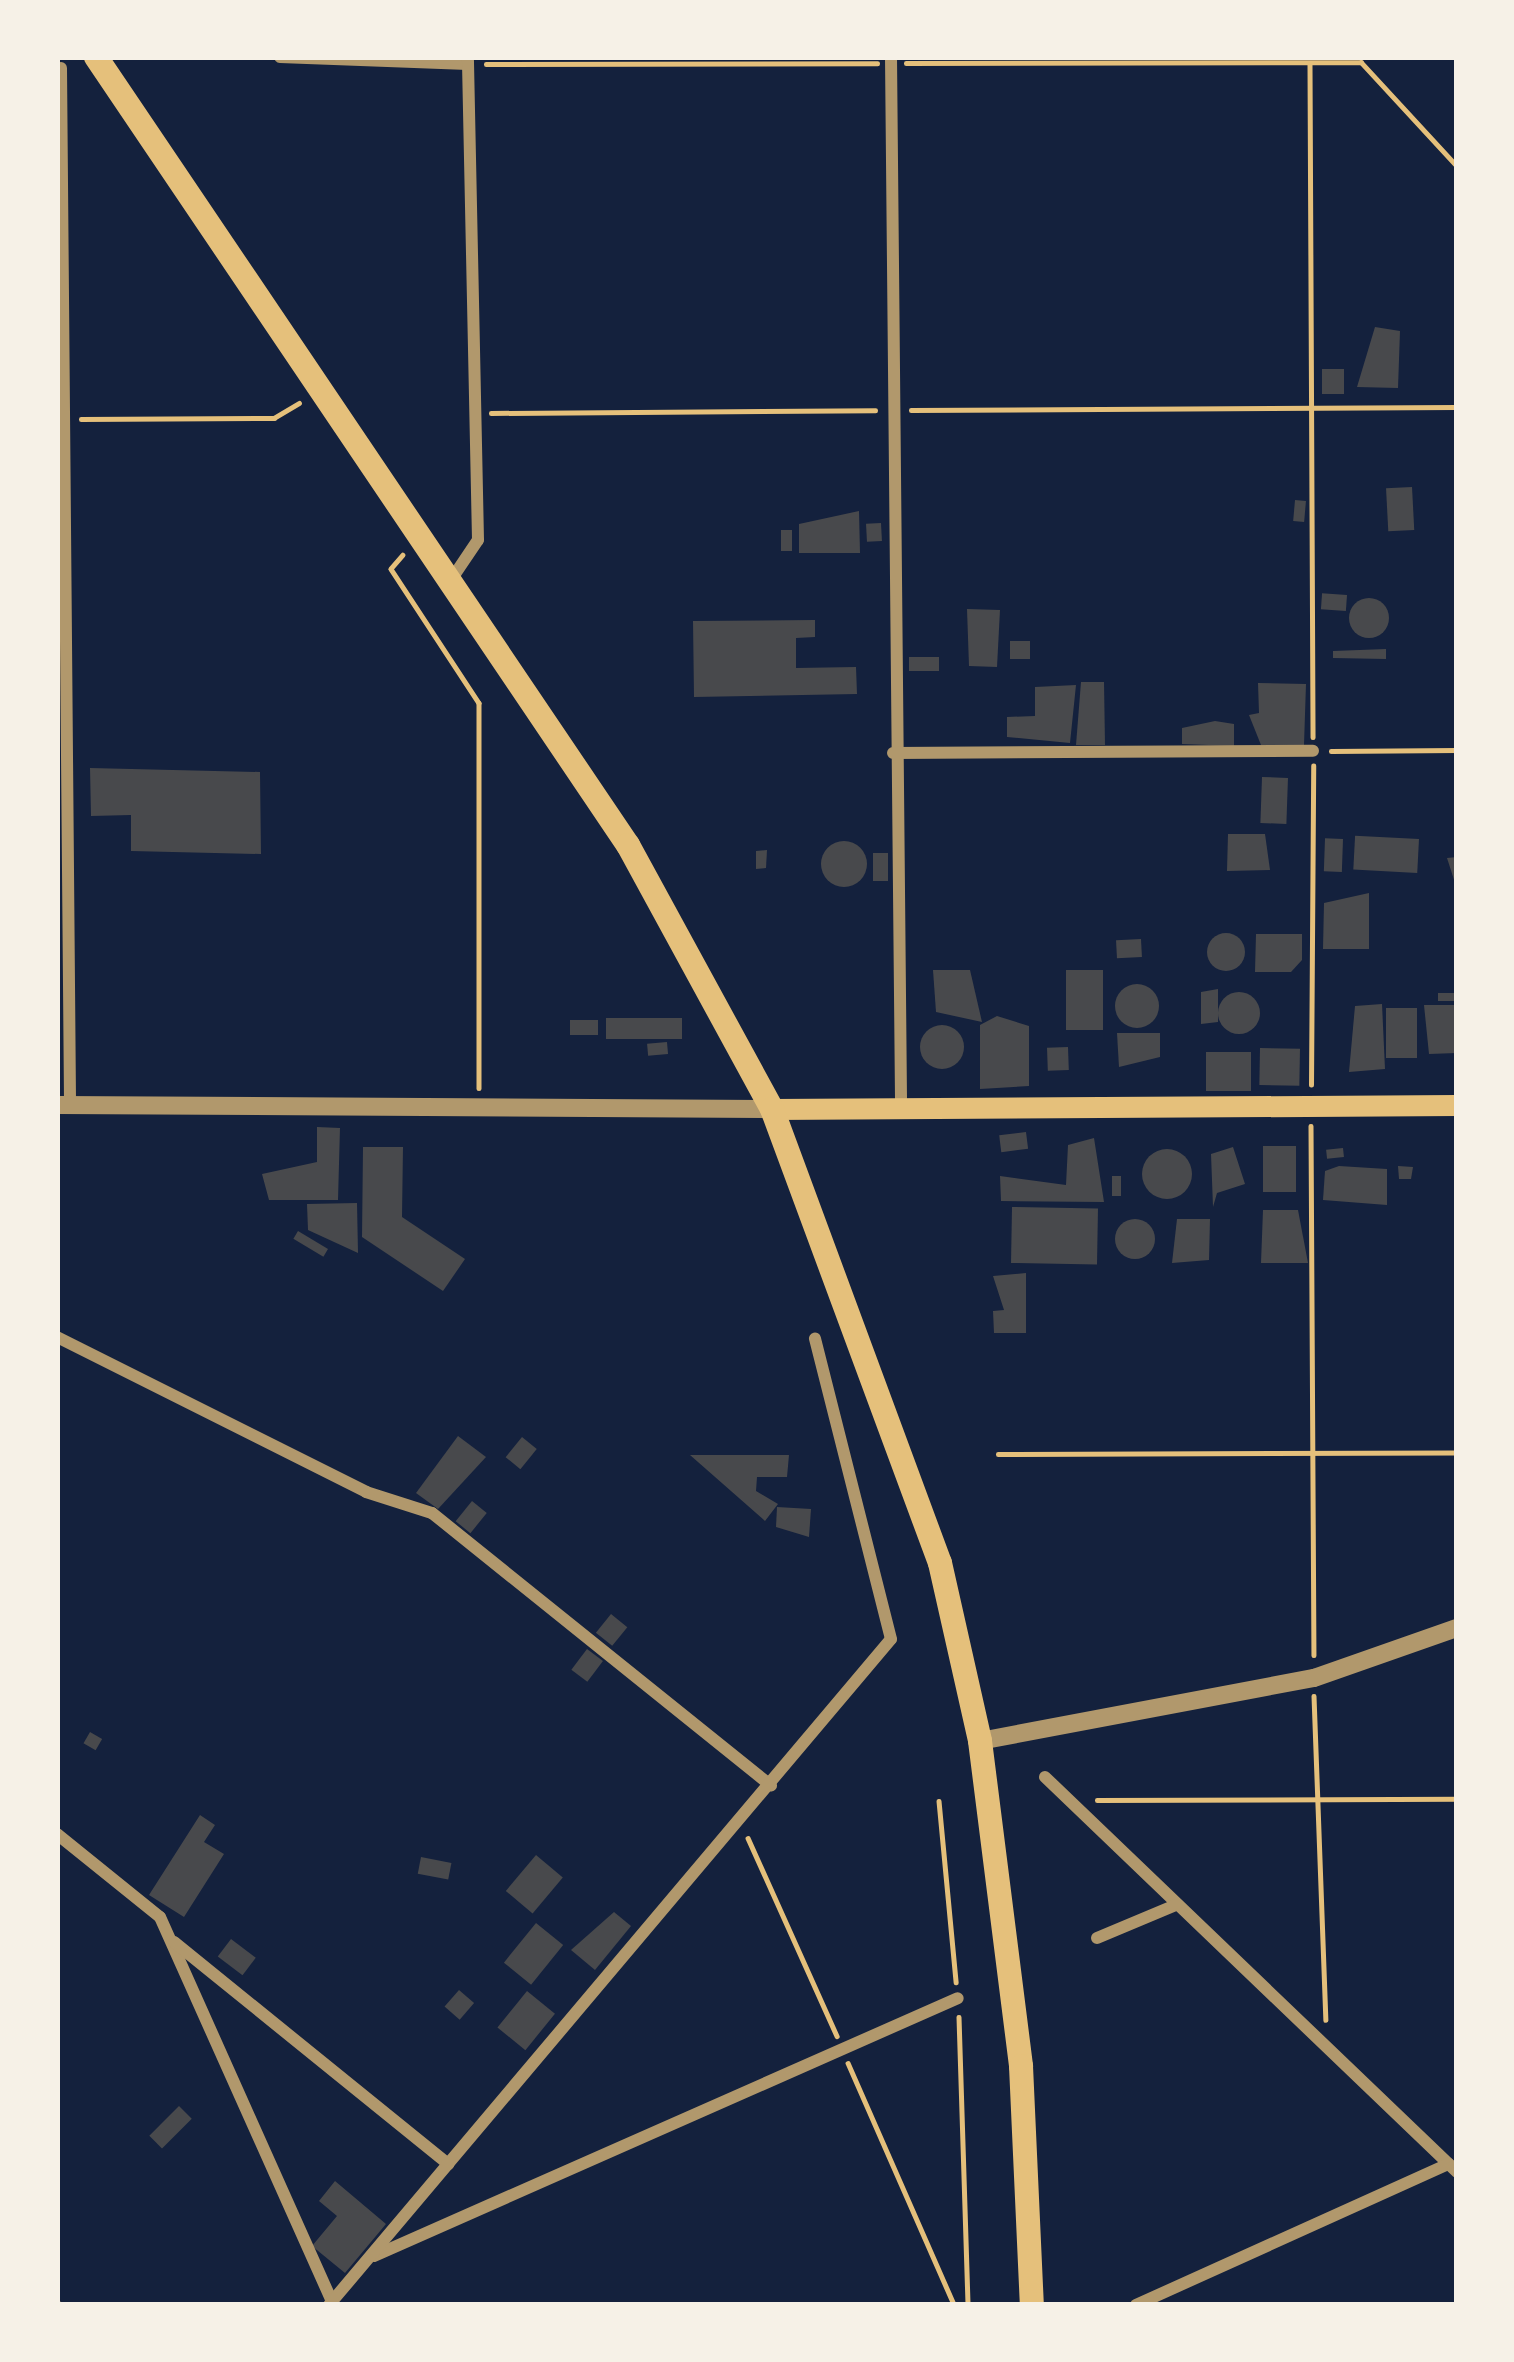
<!DOCTYPE html>
<html>
<head>
<meta charset="utf-8">
<style>
  body { margin:0 }
  #map { position:relative; width:1514px; height:2362px; overflow:hidden; background:#14213d; font-family:"Space Grotesk",sans-serif }
  div>[style] { position:absolute }
  [style*='--x'] { left:calc(var(--x)*1px); top:calc(var(--y)*1px); width:calc(var(--w)*1px); rotate:calc(var(--a)*1deg) }
  .building>* { inset:0; background:#48494c; transform-origin:0 0 }
  .round { border-radius:50% }
  .path>* { height:4.5px; margin:-2.25px; padding:0 2.25px; transform-origin:2.25px; border-radius:2.25px; background:#e5c07b }
  .service>* { height:8px; margin:-4px; padding:0 4px; transform-origin:4px; border-radius:4px; background:#b1986c }
  .minor>* { height:12px; margin:-6px; padding:0 6px; transform-origin:6px; border-radius:6px; background:#b1986c }
  .tertiary>* { height:18px; margin:-9px; padding:0 9px; transform-origin:9px; border-radius:9px; background:#b1986c }
  .secondary>* { height:21px; margin:-10.5px; padding:0 10.5px; transform-origin:10.5px; border-radius:10.5px; background:#e5c07b }
  .trunk>* { height:24px; margin:-12px; padding:0 12px; transform-origin:12px; border-radius:12px; background:#e5c07b }
  span { translate:-50% -50%; white-space:nowrap; text-align:center; line-height:1.15; -webkit-text-stroke:9px #f6f1e7; paint-order:stroke }
  .frame { position:absolute; inset:0; border:60px solid #f6f1e7; pointer-events:none }
</style>
</head>
<body>
<div id="map">
  <div class="building">
    <i style="clip-path:polygon(1375px 327px,1400px 331px,1398px 388px,1357px 387px)"></i>
    <i style="left:1322px;top:369px;width:22px;height:25px"></i>
    <i style="left:1412px;top:487px;width:43px;height:26px;rotate:87deg"></i>
    <i style="left:1295px;top:500px;width:11px;height:21px;rotate:5deg"></i>
    <i style="clip-path:polygon(859px 511px,860px 553px,799px 553px,799px 524px)"></i>
    <i style="left:881px;top:523px;width:18px;height:15px;rotate:87deg"></i>
    <i style="left:781px;top:530px;width:11px;height:21px"></i>
    <i style="left:1347px;top:595px;width:16px;height:25px;rotate:94deg"></i>
    <i class="round" style="left:1349px;top:598px;width:40px;height:40px"></i>
    <i style="clip-path:polygon(967px 609px,1000px 610px,997px 667px,969px 666px)"></i>
    <i style="clip-path:polygon(815px 620px,815px 637px,796px 638px,796px 668px,856px 667px,857px 694px,694px 697px,693px 621px)"></i>
    <i style="left:1010px;top:641px;width:20px;height:18px"></i>
    <i style="clip-path:polygon(1386px 649px,1386px 659px,1333px 658px,1333px 651px)"></i>
    <i style="left:939px;top:657px;width:14px;height:30px;rotate:90deg"></i>
    <i style="clip-path:polygon(1081px 682px,1104px 682px,1105px 745px,1076px 745px)"></i>
    <i style="clip-path:polygon(1258px 683px,1306px 684px,1304px 745px,1261px 745px,1249px 715px,1259px 713px)"></i>
    <i style="clip-path:polygon(1076px 685px,1070px 743px,1007px 737px,1007px 717px,1035px 716px,1035px 687px)"></i>
    <i style="clip-path:polygon(1215px 721px,1234px 724px,1234px 746px,1182px 744px,1182px 728px)"></i>
    <i style="clip-path:polygon(90px 768px,260px 772px,261px 854px,131px 851px,131px 815px,91px 816px)"></i>
    <i style="left:1262px;top:777px;width:26px;height:46px;rotate:2deg"></i>
    <i style="clip-path:polygon(1228px 834px,1265px 834px,1270px 870px,1227px 871px)"></i>
    <i style="left:1343px;top:839px;width:33px;height:18px;rotate:92deg"></i>
    <i style="left:1419px;top:839px;width:34px;height:64px;rotate:93deg"></i>
    <i class="round" style="left:821px;top:841px;width:46px;height:46px"></i>
    <i style="clip-path:polygon(767px 850px,766px 868px,756px 869px,756px 851px)"></i>
    <i style="left:873px;top:853px;width:15px;height:28px"></i>
    <i style="clip-path:polygon(1457px 857px,1457px 886px,1456px 886px,1447px 858px)"></i>
    <i style="clip-path:polygon(1369px 893px,1369px 949px,1323px 949px,1324px 903px)"></i>
    <i class="round" style="left:1207px;top:933px;width:38px;height:38px"></i>
    <i style="clip-path:polygon(1256px 934px,1302px 934px,1302px 960px,1291px 972px,1255px 972px)"></i>
    <i style="left:1141px;top:939px;width:18px;height:25px;rotate:87deg"></i>
    <i style="clip-path:polygon(933px 970px,970px 970px,982px 1022px,936px 1012px)"></i>
    <i style="left:1066px;top:970px;width:37px;height:60px"></i>
    <i class="round" style="left:1115px;top:984px;width:44px;height:44px"></i>
    <i style="clip-path:polygon(1218px 989px,1218px 1022px,1201px 1024px,1201px 992px)"></i>
    <i class="round" style="left:1218px;top:992px;width:42px;height:42px"></i>
    <i style="left:1457px;top:993px;width:8px;height:19px;rotate:90deg"></i>
    <i style="clip-path:polygon(1382px 1004px,1385px 1069px,1349px 1072px,1355px 1006px)"></i>
    <i style="clip-path:polygon(1424px 1005px,1457px 1005px,1457px 1053px,1429px 1054px)"></i>
    <i style="left:1386px;top:1008px;width:31px;height:50px"></i>
    <i style="clip-path:polygon(997px 1016px,1029px 1026px,1029px 1086px,980px 1089px,980px 1025px)"></i>
    <i style="left:682px;top:1018px;width:21px;height:76px;rotate:90deg"></i>
    <i style="left:570px;top:1020px;width:28px;height:15px"></i>
    <i class="round" style="left:920px;top:1025px;width:44px;height:44px"></i>
    <i style="clip-path:polygon(1117px 1033px,1160px 1033px,1160px 1057px,1119px 1067px)"></i>
    <i style="left:667px;top:1042px;width:12px;height:20px;rotate:85deg"></i>
    <i style="left:1068px;top:1047px;width:23px;height:21px;rotate:88deg"></i>
    <i style="left:1260px;top:1048px;width:40px;height:37px;rotate:1deg"></i>
    <i style="left:1206px;top:1052px;width:45px;height:39px"></i>
    <i style="clip-path:polygon(317px 1127px,340px 1128px,338px 1200px,269px 1200px,262px 1174px,317px 1162px)"></i>
    <i style="left:1026px;top:1132px;width:17px;height:27px;rotate:83deg"></i>
    <i style="clip-path:polygon(1094px 1138px,1104px 1202px,1001px 1201px,1000px 1176px,1066px 1185px,1068px 1145px)"></i>
    <i style="left:1296px;top:1146px;width:46px;height:33px;rotate:90deg"></i>
    <i style="clip-path:polygon(363px 1147px,403px 1147px,402px 1217px,465px 1259px,443px 1291px,362px 1237px)"></i>
    <i style="clip-path:polygon(1233px 1147px,1245px 1184px,1217px 1193px,1213px 1207px,1211px 1154px)"></i>
    <i style="left:1343px;top:1148px;width:9px;height:17px;rotate:84deg"></i>
    <i class="round" style="left:1142px;top:1149px;width:50px;height:50px"></i>
    <i style="clip-path:polygon(1339px 1166px,1387px 1169px,1387px 1205px,1323px 1200px,1325px 1171px)"></i>
    <i style="clip-path:polygon(1398px 1166px,1413px 1167px,1411px 1179px,1399px 1179px)"></i>
    <i style="left:1112px;top:1176px;width:9px;height:20px"></i>
    <i style="clip-path:polygon(357px 1203px,358px 1253px,308px 1230px,307px 1204px)"></i>
    <i style="left:1012px;top:1207px;width:86px;height:56px;rotate:1deg"></i>
    <i style="clip-path:polygon(1263px 1210px,1298px 1210px,1308px 1263px,1261px 1263px)"></i>
    <i style="clip-path:polygon(1177px 1219px,1210px 1219px,1209px 1260px,1172px 1263px)"></i>
    <i class="round" style="left:1115px;top:1219px;width:40px;height:40px"></i>
    <i style="left:298px;top:1231px;width:35px;height:9px;rotate:31deg"></i>
    <i style="clip-path:polygon(1026px 1273px,1026px 1333px,994px 1333px,993px 1311px,1004px 1310px,993px 1276px)"></i>
    <i style="clip-path:polygon(458px 1436px,486px 1457px,438px 1509px,416px 1493px)"></i>
    <i style="left:522px;top:1437px;width:19px;height:26px;rotate:39deg"></i>
    <i style="clip-path:polygon(690px 1455px,789px 1455px,787px 1477px,757px 1477px,756px 1491px,778px 1504px,765px 1521px)"></i>
    <i style="left:472px;top:1501px;width:19px;height:26px;rotate:39deg"></i>
    <i style="clip-path:polygon(777px 1507px,811px 1509px,809px 1537px,776px 1527px)"></i>
    <i style="left:611px;top:1614px;width:21px;height:24px;rotate:39deg"></i>
    <i style="left:587px;top:1649px;width:20px;height:26px;rotate:37deg"></i>
    <i style="left:90px;top:1732px;width:14px;height:13px;rotate:30deg"></i>
    <i style="clip-path:polygon(200px 1815px,215px 1825px,204px 1842px,224px 1854px,184px 1917px,149px 1895px)"></i>
    <i style="left:536px;top:1855px;width:35px;height:47px;rotate:40deg"></i>
    <i style="left:421px;top:1857px;width:31px;height:17px;rotate:11deg"></i>
    <i style="clip-path:polygon(614px 1912px,631px 1926px,595px 1970px,571px 1950px)"></i>
    <i style="left:536px;top:1923px;width:35px;height:51px;rotate:39deg"></i>
    <i style="left:231px;top:1939px;width:31px;height:22px;rotate:37deg"></i>
    <i style="left:459px;top:1990px;width:20px;height:22px;rotate:41deg"></i>
    <i style="left:527px;top:1991px;width:36px;height:47px;rotate:39deg"></i>
    <i style="left:179px;top:2106px;width:18px;height:42px;rotate:45deg"></i>
    <i style="clip-path:polygon(335px 2181px,386px 2224px,345px 2273px,312px 2246px,337px 2216px,319px 2201px)"></i>
  </div>
  <div class="path">
    <i style="--x:906;--y:63;--w:455;--a:-0.1"></i>
    <i style="--x:1361;--y:62;--w:142;--a:47.3"></i>
    <i style="--x:486;--y:64;--w:391;--a:-0.1"></i>
    <i style="--x:1310;--y:64;--w:673;--a:89.74"></i>
    <i style="--x:911;--y:410;--w:546;--a:-0.31"></i>
    <i style="--x:491;--y:413;--w:384;--a:-0.4"></i>
    <i style="--x:81;--y:419;--w:193;--a:-0.3"></i>
    <i style="--x:274;--y:418;--w:29;--a:-31"></i>
    <i style="--x:403;--y:555;--w:18;--a:131"></i>
    <i style="--x:391;--y:569;--w:160;--a:56.7"></i>
    <i style="--x:479;--y:703;--w:385;--a:90"></i>
    <i style="--x:1331;--y:751;--w:126;--a:-0.5"></i>
    <i style="--x:1311;--y:1085;--w:319;--a:-89.6"></i>
    <i style="--x:1311;--y:1126;--w:529;--a:89.68"></i>
    <i style="--x:998;--y:1454;--w:459;--a:-0.2"></i>
    <i style="--x:1314;--y:1696;--w:324;--a:87.9"></i>
    <i style="--x:1097;--y:1800;--w:360;--a:-0.2"></i>
    <i style="--x:939;--y:1801;--w:182;--a:84.6"></i>
    <i style="--x:748;--y:1838;--w:217;--a:65.8"></i>
    <i style="--x:959;--y:2017;--w:288;--a:88.2"></i>
    <i style="--x:848;--y:2063;--w:264;--a:66.3"></i>
  </div>
  <div class="service">
    <i style="--x:57;--y:2304;--w:1;--a:90"></i>
  </div>
  <div class="minor">
    <i style="--x:280;--y:57;--w:188;--a:2.1"></i>
    <i style="--x:891;--y:57;--w:1051;--a:89.45"></i>
    <i style="--x:61;--y:68;--w:1037;--a:89.5"></i>
    <i style="--x:451;--y:580;--w:48;--a:-56"></i>
    <i style="--x:478;--y:540;--w:483;--a:-91.2"></i>
    <i style="--x:893;--y:753;--w:420;--a:-0.3"></i>
    <i style="--x:57;--y:1337;--w:346;--a:26.6"></i>
    <i style="--x:366;--y:1492;--w:69;--a:17.7"></i>
    <i style="--x:432;--y:1513;--w:435;--a:38.8"></i>
    <i style="--x:1045;--y:1777;--w:571;--a:43.79"></i>
    <i style="--x:57;--y:1834;--w:132;--a:38.9"></i>
    <i style="--x:160;--y:1917;--w:424;--a:65.9"></i>
    <i style="--x:1097;--y:1938;--w:86;--a:-22.7"></i>
    <i style="--x:174;--y:1942;--w:353;--a:39"></i>
    <i style="--x:374;--y:2256;--w:638;--a:-23.83"></i>
    <i style="--x:329;--y:2305;--w:871;--a:-49.84"></i>
    <i style="--x:891;--y:1639;--w:310;--a:-104.2"></i>
    <i style="--x:1136;--y:2305;--w:343;--a:-24.3"></i>
  </div>
  <div class="tertiary">
    <i style="--x:57;--y:1105;--w:715;--a:0.32"></i>
    <i style="--x:980;--y:1741;--w:340;--a:-10.7"></i>
    <i style="--x:1314;--y:1678;--w:151;--a:-19.3"></i>
  </div>
  <div class="secondary">
    <i style="--x:772;--y:1109;--w:685;--a:-0.33"></i>
  </div>
  <div class="trunk">
    <i style="--x:96;--y:57;--w:951;--a:55.98"></i>
    <i style="--x:628;--y:845;--w:301;--a:61.4"></i>
    <i style="--x:772;--y:1109;--w:484;--a:69.7"></i>
    <i style="--x:940;--y:1563;--w:182;--a:77.3"></i>
    <i style="--x:980;--y:1741;--w:328;--a:82.8"></i>
    <i style="--x:1021;--y:2066;--w:239;--a:87.4"></i>
  </div>
  <div class="frame"></div>
</div>
</body>
</html>
